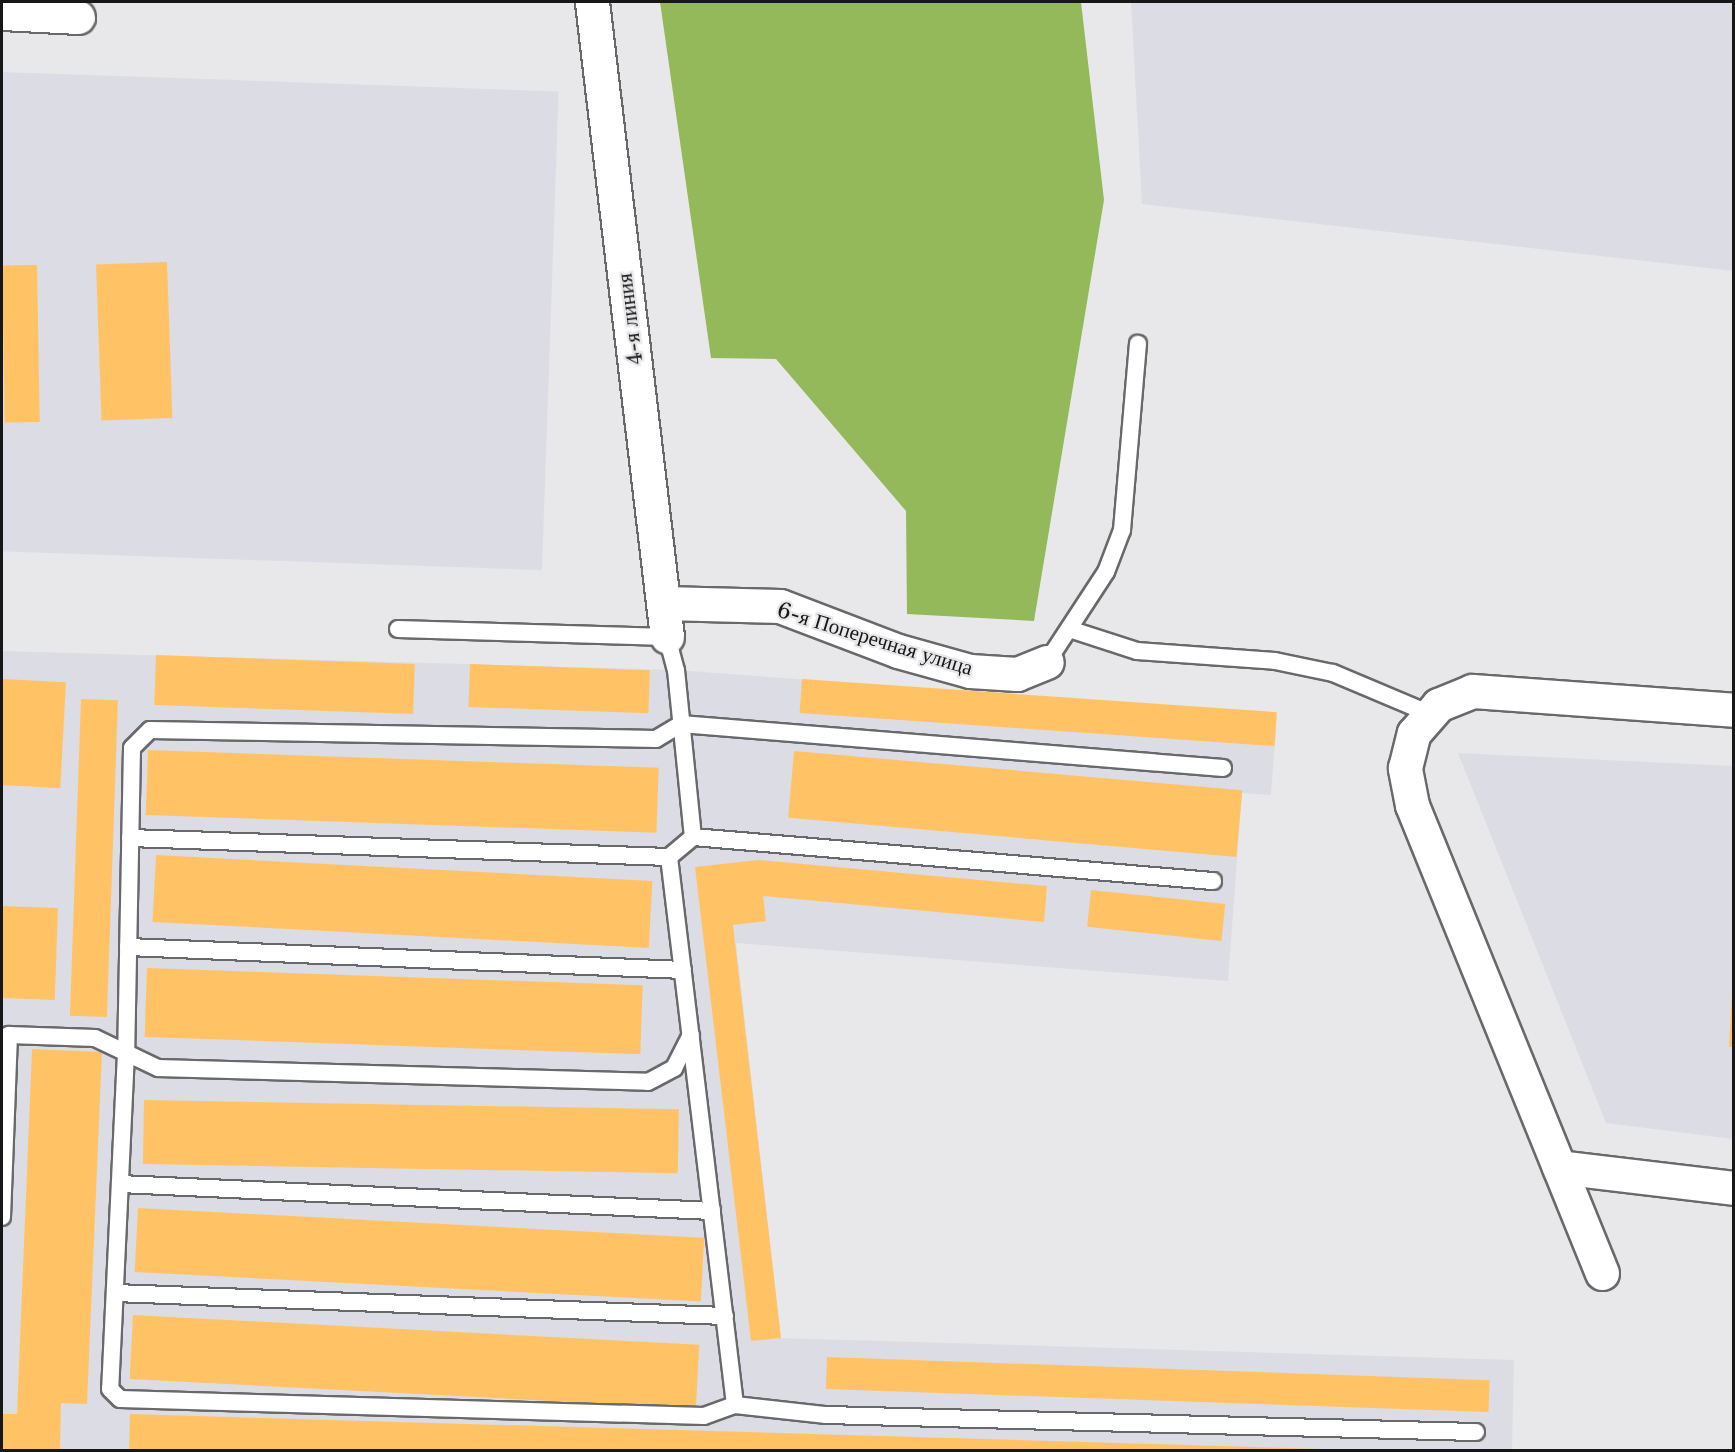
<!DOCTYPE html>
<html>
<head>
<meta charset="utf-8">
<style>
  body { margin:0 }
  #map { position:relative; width:1735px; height:1452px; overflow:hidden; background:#e8e8ea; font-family:"Libre Baskerville",serif }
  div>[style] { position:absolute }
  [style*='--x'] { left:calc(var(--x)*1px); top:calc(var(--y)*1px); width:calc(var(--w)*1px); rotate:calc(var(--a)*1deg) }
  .built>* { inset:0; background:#dcdce5; transform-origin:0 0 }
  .forest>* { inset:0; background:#93b95b }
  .building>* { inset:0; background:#ffc366; transform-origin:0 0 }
  .roads { filter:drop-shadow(2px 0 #69696b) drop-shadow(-2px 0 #69696b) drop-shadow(0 2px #69696b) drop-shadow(0 -2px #69696b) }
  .service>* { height:16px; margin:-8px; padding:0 8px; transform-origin:8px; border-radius:8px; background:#fff }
  .minor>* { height:33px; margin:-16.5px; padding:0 16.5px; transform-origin:16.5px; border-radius:16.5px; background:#fff }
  span { translate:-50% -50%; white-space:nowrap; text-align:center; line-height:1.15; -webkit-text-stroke:4.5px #e8e8ea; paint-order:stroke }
  .street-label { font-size:21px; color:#171718 }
  .frame { position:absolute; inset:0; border:3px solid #171718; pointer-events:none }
</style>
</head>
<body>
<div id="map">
  <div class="built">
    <i style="clip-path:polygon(1131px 2px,1733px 2px,1733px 271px,1142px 204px)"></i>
    <i style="left:2px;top:72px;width:557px;height:479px;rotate:2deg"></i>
    <i style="clip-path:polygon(2px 651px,676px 670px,1277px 715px,1271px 795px,1242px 793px,1228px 981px,736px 943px,781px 1338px,1514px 1360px,1512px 1450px,2px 1450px)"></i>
    <i style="clip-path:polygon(1458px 753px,1733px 766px,1733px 1139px,1606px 1123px)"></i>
  </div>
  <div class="forest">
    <i style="clip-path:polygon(660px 2px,1081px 2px,1104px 200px,1034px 621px,907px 614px,906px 511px,776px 359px,711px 358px)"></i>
  </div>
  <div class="building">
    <i style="left:167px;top:262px;width:156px;height:71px;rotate:88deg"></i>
    <i style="left:37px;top:265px;width:157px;height:35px;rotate:89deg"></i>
    <i style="left:156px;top:655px;width:259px;height:50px;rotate:2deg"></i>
    <i style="left:470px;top:664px;width:180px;height:43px;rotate:2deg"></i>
    <i style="left:2px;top:679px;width:64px;height:106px;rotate:3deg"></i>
    <i style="left:802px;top:679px;width:476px;height:34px;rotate:4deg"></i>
    <i style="left:81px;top:699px;width:37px;height:317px;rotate:2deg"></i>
    <i style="left:148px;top:750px;width:511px;height:65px;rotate:2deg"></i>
    <i style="left:794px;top:751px;width:450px;height:67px;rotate:5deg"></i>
    <i style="left:156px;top:855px;width:497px;height:67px;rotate:3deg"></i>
    <i style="clip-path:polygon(758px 860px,1047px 886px,1044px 922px,763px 896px,766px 921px,733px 925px,781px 1338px,751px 1341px,695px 867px)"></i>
    <i style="left:1091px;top:890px;width:135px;height:37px;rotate:6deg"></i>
    <i style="left:2px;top:906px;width:56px;height:92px;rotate:2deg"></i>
    <i style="left:147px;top:968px;width:496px;height:69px;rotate:2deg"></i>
    <i style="clip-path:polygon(1732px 992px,1734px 992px,1734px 1047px,1729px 1047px)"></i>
    <i style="clip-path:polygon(32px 1049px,102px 1052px,87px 1404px,61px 1403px,60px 1450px,2px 1450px,2px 1414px,17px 1414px)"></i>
    <i style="left:144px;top:1100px;width:535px;height:64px;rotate:1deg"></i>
    <i style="left:138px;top:1208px;width:567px;height:64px;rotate:3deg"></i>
    <i style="left:133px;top:1315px;width:567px;height:64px;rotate:3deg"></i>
    <i style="left:827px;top:1357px;width:663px;height:32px;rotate:2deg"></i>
    <i style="clip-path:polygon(130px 1414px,1322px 1449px,1322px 1450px,129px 1450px)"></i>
  </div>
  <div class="roads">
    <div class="service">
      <i style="--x:398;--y:629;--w:269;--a:1.7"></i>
      <i style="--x:667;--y:637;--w:34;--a:75"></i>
      <i style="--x:676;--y:670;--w:168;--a:84.2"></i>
      <i style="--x:693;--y:837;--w:31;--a:140"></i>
      <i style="--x:669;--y:857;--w:552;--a:83.13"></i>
      <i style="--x:1069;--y:629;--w:71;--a:17.9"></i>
      <i style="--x:1137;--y:651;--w:138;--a:4.1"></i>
      <i style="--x:1275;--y:661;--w:59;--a:11.7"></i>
      <i style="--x:1333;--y:673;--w:105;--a:22.9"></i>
      <i style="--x:1047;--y:662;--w:108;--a:-56.8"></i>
      <i style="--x:1106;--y:572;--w:45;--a:-69.1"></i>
      <i style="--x:1122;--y:530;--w:187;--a:-85.1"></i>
      <i style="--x:1223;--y:768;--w:544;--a:-175.36"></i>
      <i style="--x:681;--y:724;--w:29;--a:149"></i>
      <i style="--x:656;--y:739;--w:506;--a:-178.98"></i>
      <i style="--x:150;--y:730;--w:25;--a:135"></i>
      <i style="--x:132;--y:748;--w:305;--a:91.1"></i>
      <i style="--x:126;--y:1053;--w:336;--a:92.7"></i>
      <i style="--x:110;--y:1389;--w:14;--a:45"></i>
      <i style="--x:120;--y:1399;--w:584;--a:1.67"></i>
      <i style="--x:704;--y:1416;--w:33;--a:-20"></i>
      <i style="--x:735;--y:1405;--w:92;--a:6.3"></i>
      <i style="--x:826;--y:1415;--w:650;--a:1.5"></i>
      <i style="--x:693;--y:837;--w:522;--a:4.84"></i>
      <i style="--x:130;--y:838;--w:539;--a:2.02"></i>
      <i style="--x:128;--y:947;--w:555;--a:2.37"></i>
      <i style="--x:2;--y:1038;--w:8;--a:-23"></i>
      <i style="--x:9;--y:1035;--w:86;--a:2"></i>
      <i style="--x:95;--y:1038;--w:70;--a:25.5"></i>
      <i style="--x:158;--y:1068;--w:490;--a:1.6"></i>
      <i style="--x:648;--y:1082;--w:30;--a:-28"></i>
      <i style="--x:674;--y:1068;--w:37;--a:-63"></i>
      <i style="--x:120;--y:1184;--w:593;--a:2.61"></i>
      <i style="--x:2;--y:1217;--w:182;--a:-87.8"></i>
      <i style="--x:115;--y:1293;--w:610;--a:2.16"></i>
    </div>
    <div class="minor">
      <i style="--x:592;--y:2;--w:639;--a:83.26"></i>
      <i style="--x:2;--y:13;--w:76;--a:3"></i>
      <i style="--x:664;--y:603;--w:116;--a:1.5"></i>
      <i style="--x:780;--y:606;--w:126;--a:20.9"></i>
      <i style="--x:898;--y:651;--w:75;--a:15.5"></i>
      <i style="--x:970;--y:671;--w:47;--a:3.7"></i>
      <i style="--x:1017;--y:674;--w:32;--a:-22"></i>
      <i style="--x:1559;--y:1167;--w:176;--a:6.8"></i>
      <i style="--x:1602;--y:1273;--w:505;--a:-112.1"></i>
      <i style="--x:1412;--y:805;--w:38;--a:-101"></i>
      <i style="--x:1405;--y:768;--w:36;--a:-76"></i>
      <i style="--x:1414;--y:733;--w:37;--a:-49"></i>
      <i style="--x:1438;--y:705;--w:37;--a:-22"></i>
      <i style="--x:1472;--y:691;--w:263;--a:4.1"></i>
    </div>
  </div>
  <div class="street-label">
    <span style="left:630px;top:319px;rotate:-97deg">4-я линия</span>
    <span style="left:875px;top:639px;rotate:17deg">6-я Поперечная улица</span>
  </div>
  <div class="frame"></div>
</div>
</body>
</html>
